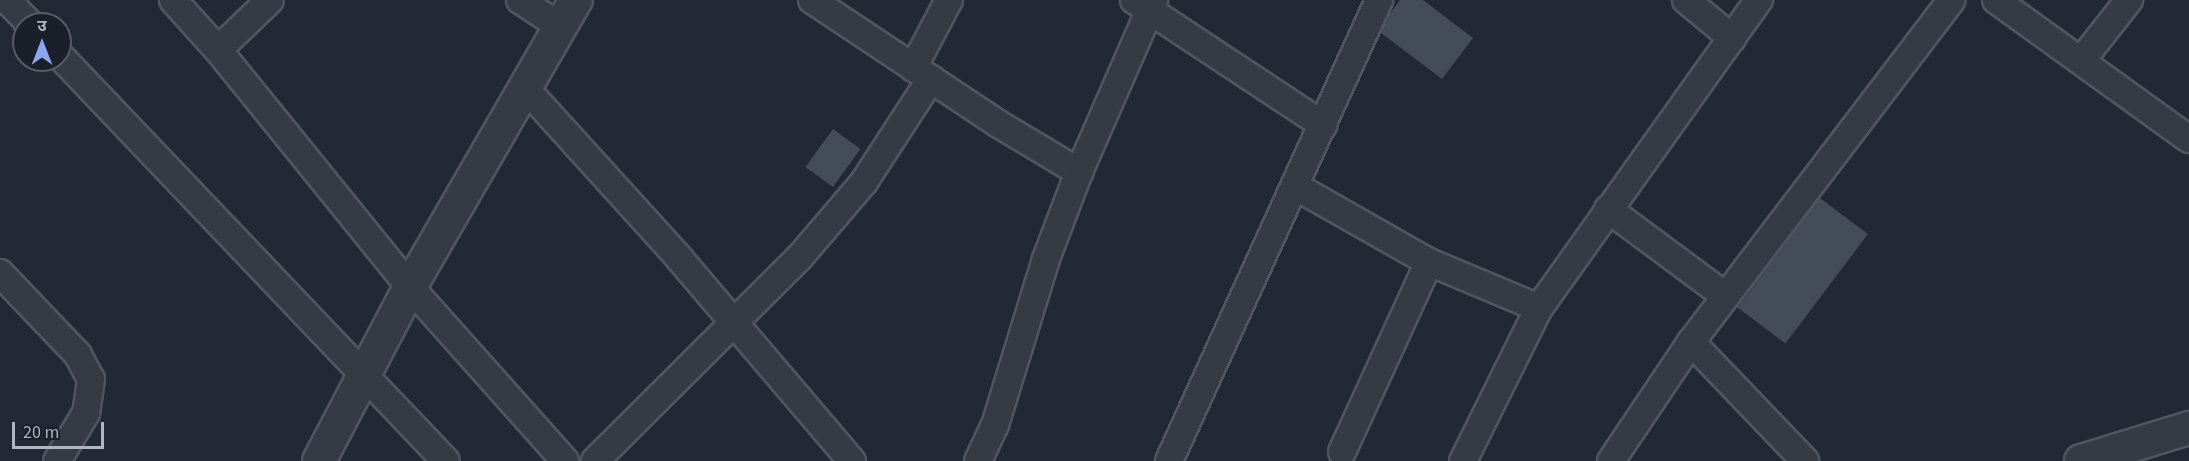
<!DOCTYPE html>
<html>
<head>
<meta charset="utf-8">
<style>
  body { margin:0 }
  #map { position:relative; width:2189px; height:461px; overflow:hidden; background:#232835; font-family:"Source Sans 3","Noto Sans Devanagari",sans-serif }
  div>[style] { position:absolute }
  [style*='--x'] { left:calc(var(--x)*1px); top:calc(var(--y)*1px); width:calc(var(--w)*1px); rotate:calc(var(--a)*1deg) }
  .building>* { inset:0; background:#444b59; transform-origin:0 0 }
  .roads { filter:drop-shadow(2px 0 #505560) drop-shadow(-2px 0 #505560) drop-shadow(0 2px #505560) drop-shadow(0 -2px #505560) }
  .minor>* { height:26px; margin:-13px; padding:0 13px; transform-origin:13px; border-radius:13px; background:#363a45 }
  .tertiary>* { height:32px; margin:-16px; padding:0 16px; transform-origin:16px; border-radius:16px; background:#363a45 }
  span { translate:-50% -50%; white-space:nowrap; text-align:center; line-height:1.15; -webkit-text-stroke:6px #1b1f2a; paint-order:stroke }
  .north { position:absolute; left:12px; top:12px; width:60px; height:60px; box-sizing:border-box; background:#1b1f2a; border:2px solid #575b67; border-radius:50%; rotate:0deg; font-size:16px; font-weight:700; line-height:24px; text-align:center; color:#b0b5c2 }
  .north::after { content:''; display:block; margin:auto; width:21px; height:27px; background:#8da5ea; clip-path:polygon(50% 0,100% 100%,50% 72%,0 100%) }
  .scale { position:absolute; left:12px; top:422px; width:92px; height:27px; box-sizing:border-box; border:3px solid #b0b5c2; border-top:0; padding-left:8px; font-size:18px; line-height:21px; white-space:nowrap; color:#b0b5c2; -webkit-text-stroke:4px #1b1f2a; paint-order:stroke }
</style>
</head>
<body>
<div id="map">
  <div class="building">
    <i style="clip-path:polygon(1400px 0,1423px 0,1473px 38px,1442px 79px,1377px 30px)"></i>
    <i style="left:833px;top:129px;width:34px;height:47px;rotate:36deg"></i>
    <i style="left:1820px;top:198px;width:60px;height:137px;rotate:37deg"></i>
  </div>
  <div class="roads">
    <div class="minor">
      <i style="--x:7;--y:0;--w:33;--a:46"></i>
      <i style="--x:173;--y:0;--w:67;--a:48"></i>
      <i style="--x:218;--y:50;--w:72;--a:-43.9"></i>
      <i style="--x:520;--y:0;--w:49;--a:33.4"></i>
      <i style="--x:812;--y:0;--w:222;--a:33.6"></i>
      <i style="--x:997;--y:123;--w:96;--a:30.9"></i>
      <i style="--x:1134;--y:0;--w:227;--a:33.5"></i>
      <i style="--x:1686;--y:0;--w:60;--a:39.6"></i>
      <i style="--x:1996;--y:0;--w:238;--a:35.8"></i>
      <i style="--x:218;--y:50;--w:305;--a:51"></i>
      <i style="--x:410;--y:287;--w:233;--a:48.3"></i>
      <i style="--x:60;--y:56;--w:559;--a:46.38"></i>
      <i style="--x:2081;--y:61;--w:78;--a:-51.8"></i>
      <i style="--x:913;--y:68;--w:77;--a:-62.1"></i>
      <i style="--x:526;--y:89;--w:228;--a:47.8"></i>
      <i style="--x:679;--y:258;--w:267;--a:49.6"></i>
      <i style="--x:1295;--y:186;--w:154;--a:29.6"></i>
      <i style="--x:1429;--y:262;--w:119;--a:22.7"></i>
      <i style="--x:1608;--y:209;--w:146;--a:36.6"></i>
      <i style="--x:0;--y:273;--w:113;--a:46.4"></i>
      <i style="--x:78;--y:355;--w:27;--a:62"></i>
      <i style="--x:91;--y:379;--w:34;--a:98"></i>
      <i style="--x:86;--y:413;--w:56;--a:121.1"></i>
      <i style="--x:1691;--y:342;--w:165;--a:46.2"></i>
      <i style="--x:1342;--y:452;--w:209;--a:-65.4"></i>
      <i style="--x:595;--y:461;--w:288;--a:-44.9"></i>
      <i style="--x:799;--y:258;--w:100;--a:-49.5"></i>
      <i style="--x:864;--y:182;--w:123;--a:-57"></i>
      <i style="--x:978;--y:461;--w:40;--a:-65"></i>
      <i style="--x:995;--y:425;--w:174;--a:-72.9"></i>
      <i style="--x:1046;--y:259;--w:93;--a:-69.2"></i>
      <i style="--x:1079;--y:172;--w:188;--a:-66.4"></i>
      <i style="--x:1169;--y:461;--w:507;--a:-65.51"></i>
      <i style="--x:1463;--y:461;--w:171;--a:-63.6"></i>
      <i style="--x:1539;--y:308;--w:379;--a:-54.5"></i>
      <i style="--x:1611;--y:461;--w:143;--a:-56.1"></i>
      <i style="--x:1691;--y:342;--w:430;--a:-52.7"></i>
    </div>
    <div class="tertiary">
      <i style="--x:319;--y:461;--w:196;--a:-62.4"></i>
      <i style="--x:410;--y:287;--w:332;--a:-60"></i>
      <i style="--x:2081;--y:461;--w:113;--a:-17"></i>
    </div>
  </div>
  <div class="north">उ</div>
  <div class="scale">20 m</div>
</div>
</body>
</html>
